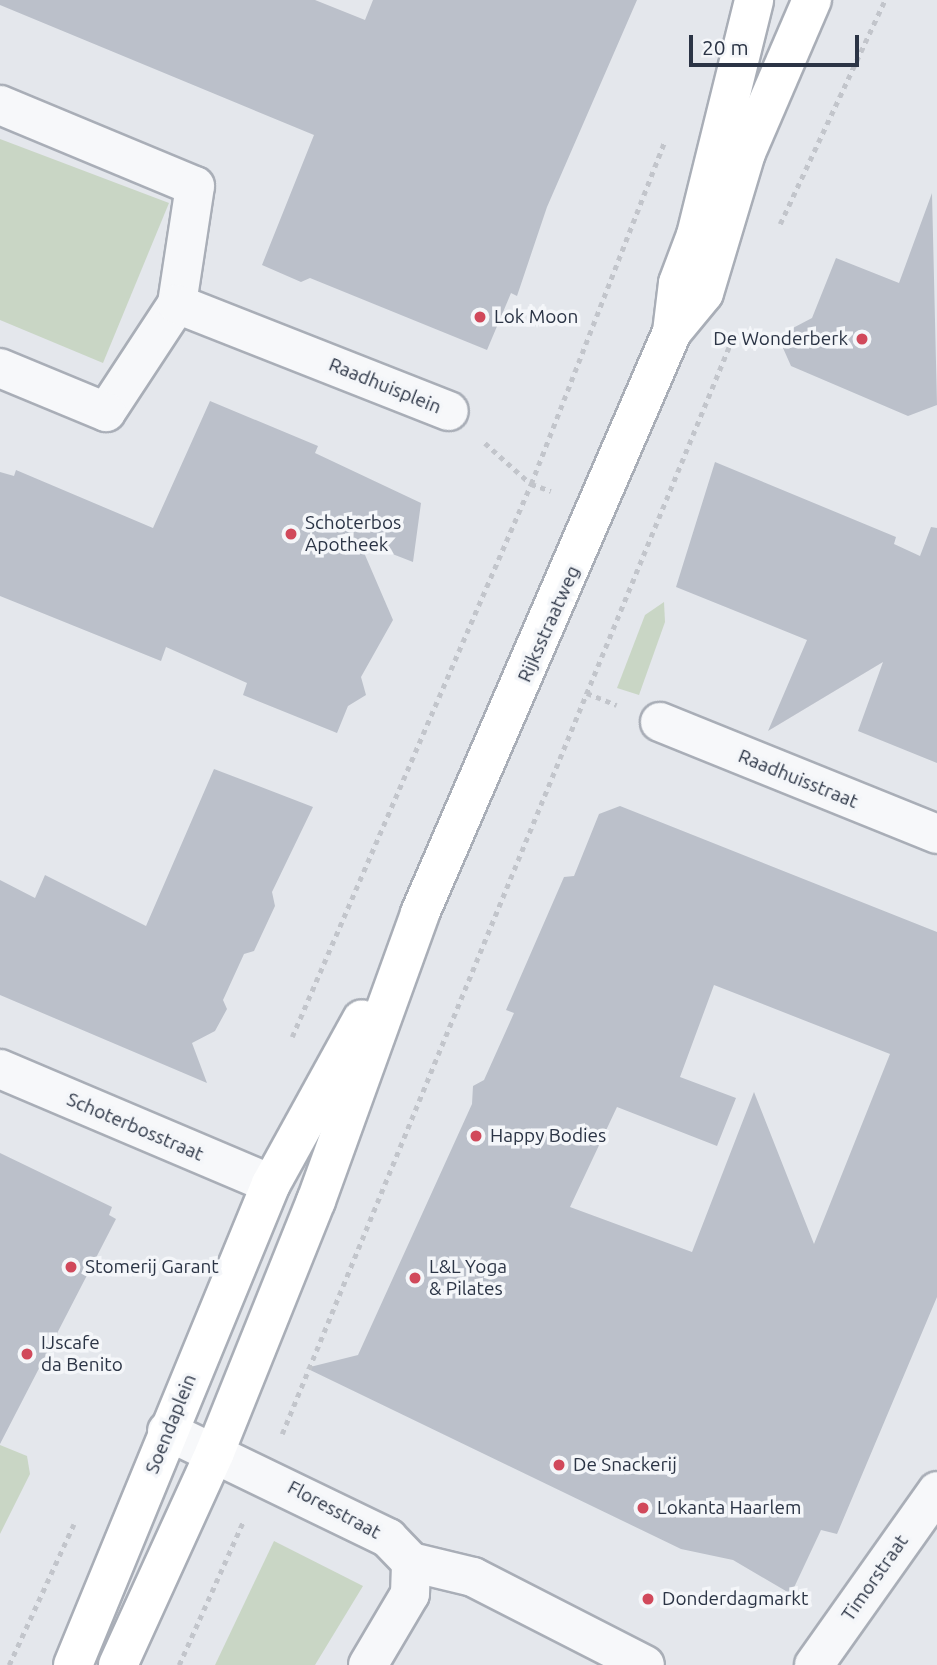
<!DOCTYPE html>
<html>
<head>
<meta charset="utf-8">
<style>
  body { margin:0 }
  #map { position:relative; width:937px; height:1665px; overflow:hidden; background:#e4e7ec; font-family:Ubuntu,sans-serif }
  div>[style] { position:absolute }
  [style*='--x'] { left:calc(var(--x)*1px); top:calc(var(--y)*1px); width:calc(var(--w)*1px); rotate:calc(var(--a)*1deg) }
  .green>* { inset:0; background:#c9d6c5 }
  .building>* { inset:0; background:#bbc0ca }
  .path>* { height:4.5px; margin-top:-2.25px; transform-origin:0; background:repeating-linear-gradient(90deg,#c2c5cb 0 5px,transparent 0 10px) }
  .roads { filter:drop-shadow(2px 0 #a9aeb7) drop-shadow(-2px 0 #a9aeb7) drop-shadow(0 2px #a9aeb7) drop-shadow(0 -2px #a9aeb7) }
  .street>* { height:38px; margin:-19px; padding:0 19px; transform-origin:19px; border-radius:19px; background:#f7f8fa }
  .secondary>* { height:38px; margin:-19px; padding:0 19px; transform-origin:19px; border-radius:19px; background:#fff }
  .dots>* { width:19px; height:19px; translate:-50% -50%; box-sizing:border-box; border:4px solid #f4f6f9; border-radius:50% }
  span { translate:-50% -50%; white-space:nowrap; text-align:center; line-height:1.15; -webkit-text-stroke:7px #f4f6f9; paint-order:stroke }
  .poi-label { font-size:19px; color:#2b3445 }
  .left { translate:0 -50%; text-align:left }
  .right { translate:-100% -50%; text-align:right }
  .street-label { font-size:19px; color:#2b3445 }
  .scale { position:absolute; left:689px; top:35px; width:170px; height:32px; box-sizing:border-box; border:4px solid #2b3445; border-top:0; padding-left:9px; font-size:21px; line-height:24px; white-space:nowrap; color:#2b3445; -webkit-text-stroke:5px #f4f6f9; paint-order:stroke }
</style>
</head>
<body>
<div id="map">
  <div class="green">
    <i style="clip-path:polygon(0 139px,169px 203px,103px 363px,0 320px)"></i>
    <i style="clip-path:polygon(664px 602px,665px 622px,639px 695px,617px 688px,645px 615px)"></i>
    <i style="clip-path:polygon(0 1445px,27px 1456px,30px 1474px,0 1534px)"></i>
    <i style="clip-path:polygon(274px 1541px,363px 1586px,315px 1665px,215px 1665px)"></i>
  </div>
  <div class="building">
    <i style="clip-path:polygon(0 0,315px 0,365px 20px,373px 0,637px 0,547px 207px,517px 296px,511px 293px,487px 350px,310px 278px,301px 282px,262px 265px,314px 135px,0 5px)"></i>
    <i style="clip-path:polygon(932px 193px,937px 405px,908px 416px,791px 366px,783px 348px,791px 329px,812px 318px,836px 258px,899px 283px)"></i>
    <i style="clip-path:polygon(210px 401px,318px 446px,315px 453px,421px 503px,413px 562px,359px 541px,393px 620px,361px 677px,366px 695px,348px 706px,337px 733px,243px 695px,247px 683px,166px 647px,161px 661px,0 596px,0 472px,14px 476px,16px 470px,153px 528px)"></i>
    <i style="clip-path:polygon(715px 462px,896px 537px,894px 544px,920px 556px,931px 527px,937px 528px,937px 763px,858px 731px,883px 662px,768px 731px,807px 640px,676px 587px)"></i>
    <i style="clip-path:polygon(214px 769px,313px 807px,272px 892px,275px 906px,254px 951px,244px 954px,223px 1000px,227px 1009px,215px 1031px,192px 1043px,207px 1083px,0 995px,0 880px,35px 898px,45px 875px,146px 926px)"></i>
    <i style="clip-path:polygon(evenodd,620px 806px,937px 932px,937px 1297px,837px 1534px,821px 1530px,791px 1594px,733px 1560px,681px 1549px,306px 1368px,358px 1355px,472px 1104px,473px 1086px,484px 1080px,514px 1013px,506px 1010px,564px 877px,574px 876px,599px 814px,620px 806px,714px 985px,890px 1054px,814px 1244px,754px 1092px,692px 1252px,570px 1207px,617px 1107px,717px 1146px,736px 1098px,680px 1077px,714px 985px)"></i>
    <i style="clip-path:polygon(0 1153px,112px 1207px,109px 1215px,116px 1219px,0 1444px)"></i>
  </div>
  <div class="path">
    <i style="--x:780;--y:224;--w:247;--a:-64.9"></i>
    <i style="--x:485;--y:443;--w:62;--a:41.7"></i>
    <i style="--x:531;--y:484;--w:21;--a:19"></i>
    <i style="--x:587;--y:693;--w:32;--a:22"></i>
    <i style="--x:292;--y:1037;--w:602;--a:-66.63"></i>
    <i style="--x:531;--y:484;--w:368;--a:-68.7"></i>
    <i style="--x:282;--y:1434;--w:1181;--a:-67.65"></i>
    <i style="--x:9;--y:1665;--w:155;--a:-65.3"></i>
    <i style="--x:179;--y:1665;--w:157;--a:-65.9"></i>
  </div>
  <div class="roads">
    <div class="street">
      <i style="--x:0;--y:105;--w:211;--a:22.6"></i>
      <i style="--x:195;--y:186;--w:119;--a:98.7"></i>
      <i style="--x:177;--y:304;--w:129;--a:123.3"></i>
      <i style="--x:106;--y:412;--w:115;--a:-157.5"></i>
      <i style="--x:177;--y:304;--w:292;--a:21.5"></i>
      <i style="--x:660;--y:722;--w:299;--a:22"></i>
      <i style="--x:0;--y:1069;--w:294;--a:23"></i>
      <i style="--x:167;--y:1431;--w:246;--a:25.8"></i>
      <i style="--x:388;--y:1538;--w:33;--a:46"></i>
      <i style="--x:411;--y:1562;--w:64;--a:13.6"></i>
      <i style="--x:473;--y:1577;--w:193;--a:27.1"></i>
      <i style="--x:368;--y:1665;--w:82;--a:-59.4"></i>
      <i style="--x:410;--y:1594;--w:32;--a:-88"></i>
      <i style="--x:814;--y:1665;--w:213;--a:-54.7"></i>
    </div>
    <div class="secondary">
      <i style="--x:672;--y:332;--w:50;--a:-50.6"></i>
      <i style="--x:704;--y:293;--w:146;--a:-73.3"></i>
      <i style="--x:746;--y:153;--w:167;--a:-66.7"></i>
      <i style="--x:73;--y:1665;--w:520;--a:-67.63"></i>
      <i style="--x:271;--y:1184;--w:188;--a:-61.1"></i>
      <i style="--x:118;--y:1665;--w:234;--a:-65.5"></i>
      <i style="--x:215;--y:1452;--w:271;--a:-68.1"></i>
      <i style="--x:316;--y:1201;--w:306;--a:-70.1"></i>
      <i style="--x:420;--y:913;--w:633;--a:-66.55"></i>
      <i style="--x:672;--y:332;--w:49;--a:-83"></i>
      <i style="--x:678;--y:283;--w:51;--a:-69.4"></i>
      <i style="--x:696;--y:235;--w:242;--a:-76.1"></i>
    </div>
  </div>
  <div class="dots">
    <i style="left:480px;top:317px;background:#d1495b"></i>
    <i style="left:862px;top:339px;background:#d1495b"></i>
    <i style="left:291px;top:534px;background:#d1495b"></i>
    <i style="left:476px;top:1136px;background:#d1495b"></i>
    <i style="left:71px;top:1267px;background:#d1495b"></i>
    <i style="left:415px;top:1278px;background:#d1495b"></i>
    <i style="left:27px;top:1354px;background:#d1495b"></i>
    <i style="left:559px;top:1465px;background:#d1495b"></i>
    <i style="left:643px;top:1508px;background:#d1495b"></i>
    <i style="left:648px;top:1599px;background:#d1495b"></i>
  </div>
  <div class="poi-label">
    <span class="left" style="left:494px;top:317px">Lok Moon</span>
    <span class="right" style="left:848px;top:339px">De Wonderberk</span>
    <span class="left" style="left:305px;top:534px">Schoterbos<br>Apotheek</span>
    <span class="left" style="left:490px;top:1136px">Happy Bodies</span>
    <span class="left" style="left:85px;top:1267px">Stomerij Garant</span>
    <span class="left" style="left:429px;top:1278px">L&amp;L Yoga<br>&amp; Pilates</span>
    <span class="left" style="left:41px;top:1354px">IJscafe<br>da Benito</span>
    <span class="left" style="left:573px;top:1465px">De Snackerij</span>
    <span class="left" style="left:657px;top:1508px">Lokanta Haarlem</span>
    <span class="left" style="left:662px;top:1599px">Donderdagmarkt</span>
  </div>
  <div class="street-label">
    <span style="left:385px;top:386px;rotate:22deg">Raadhuisplein</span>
    <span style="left:549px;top:624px;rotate:-66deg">Rijksstraatweg</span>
    <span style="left:798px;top:779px;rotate:22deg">Raadhuisstraat</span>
    <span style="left:135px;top:1127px;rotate:23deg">Schoterbosstraat</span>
    <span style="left:171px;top:1424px;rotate:-68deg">Soendaplein</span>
    <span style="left:334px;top:1510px;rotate:28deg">Floresstraat</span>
    <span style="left:875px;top:1578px;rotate:-55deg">Timorstraat</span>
  </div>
  <div class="scale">20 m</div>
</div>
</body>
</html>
